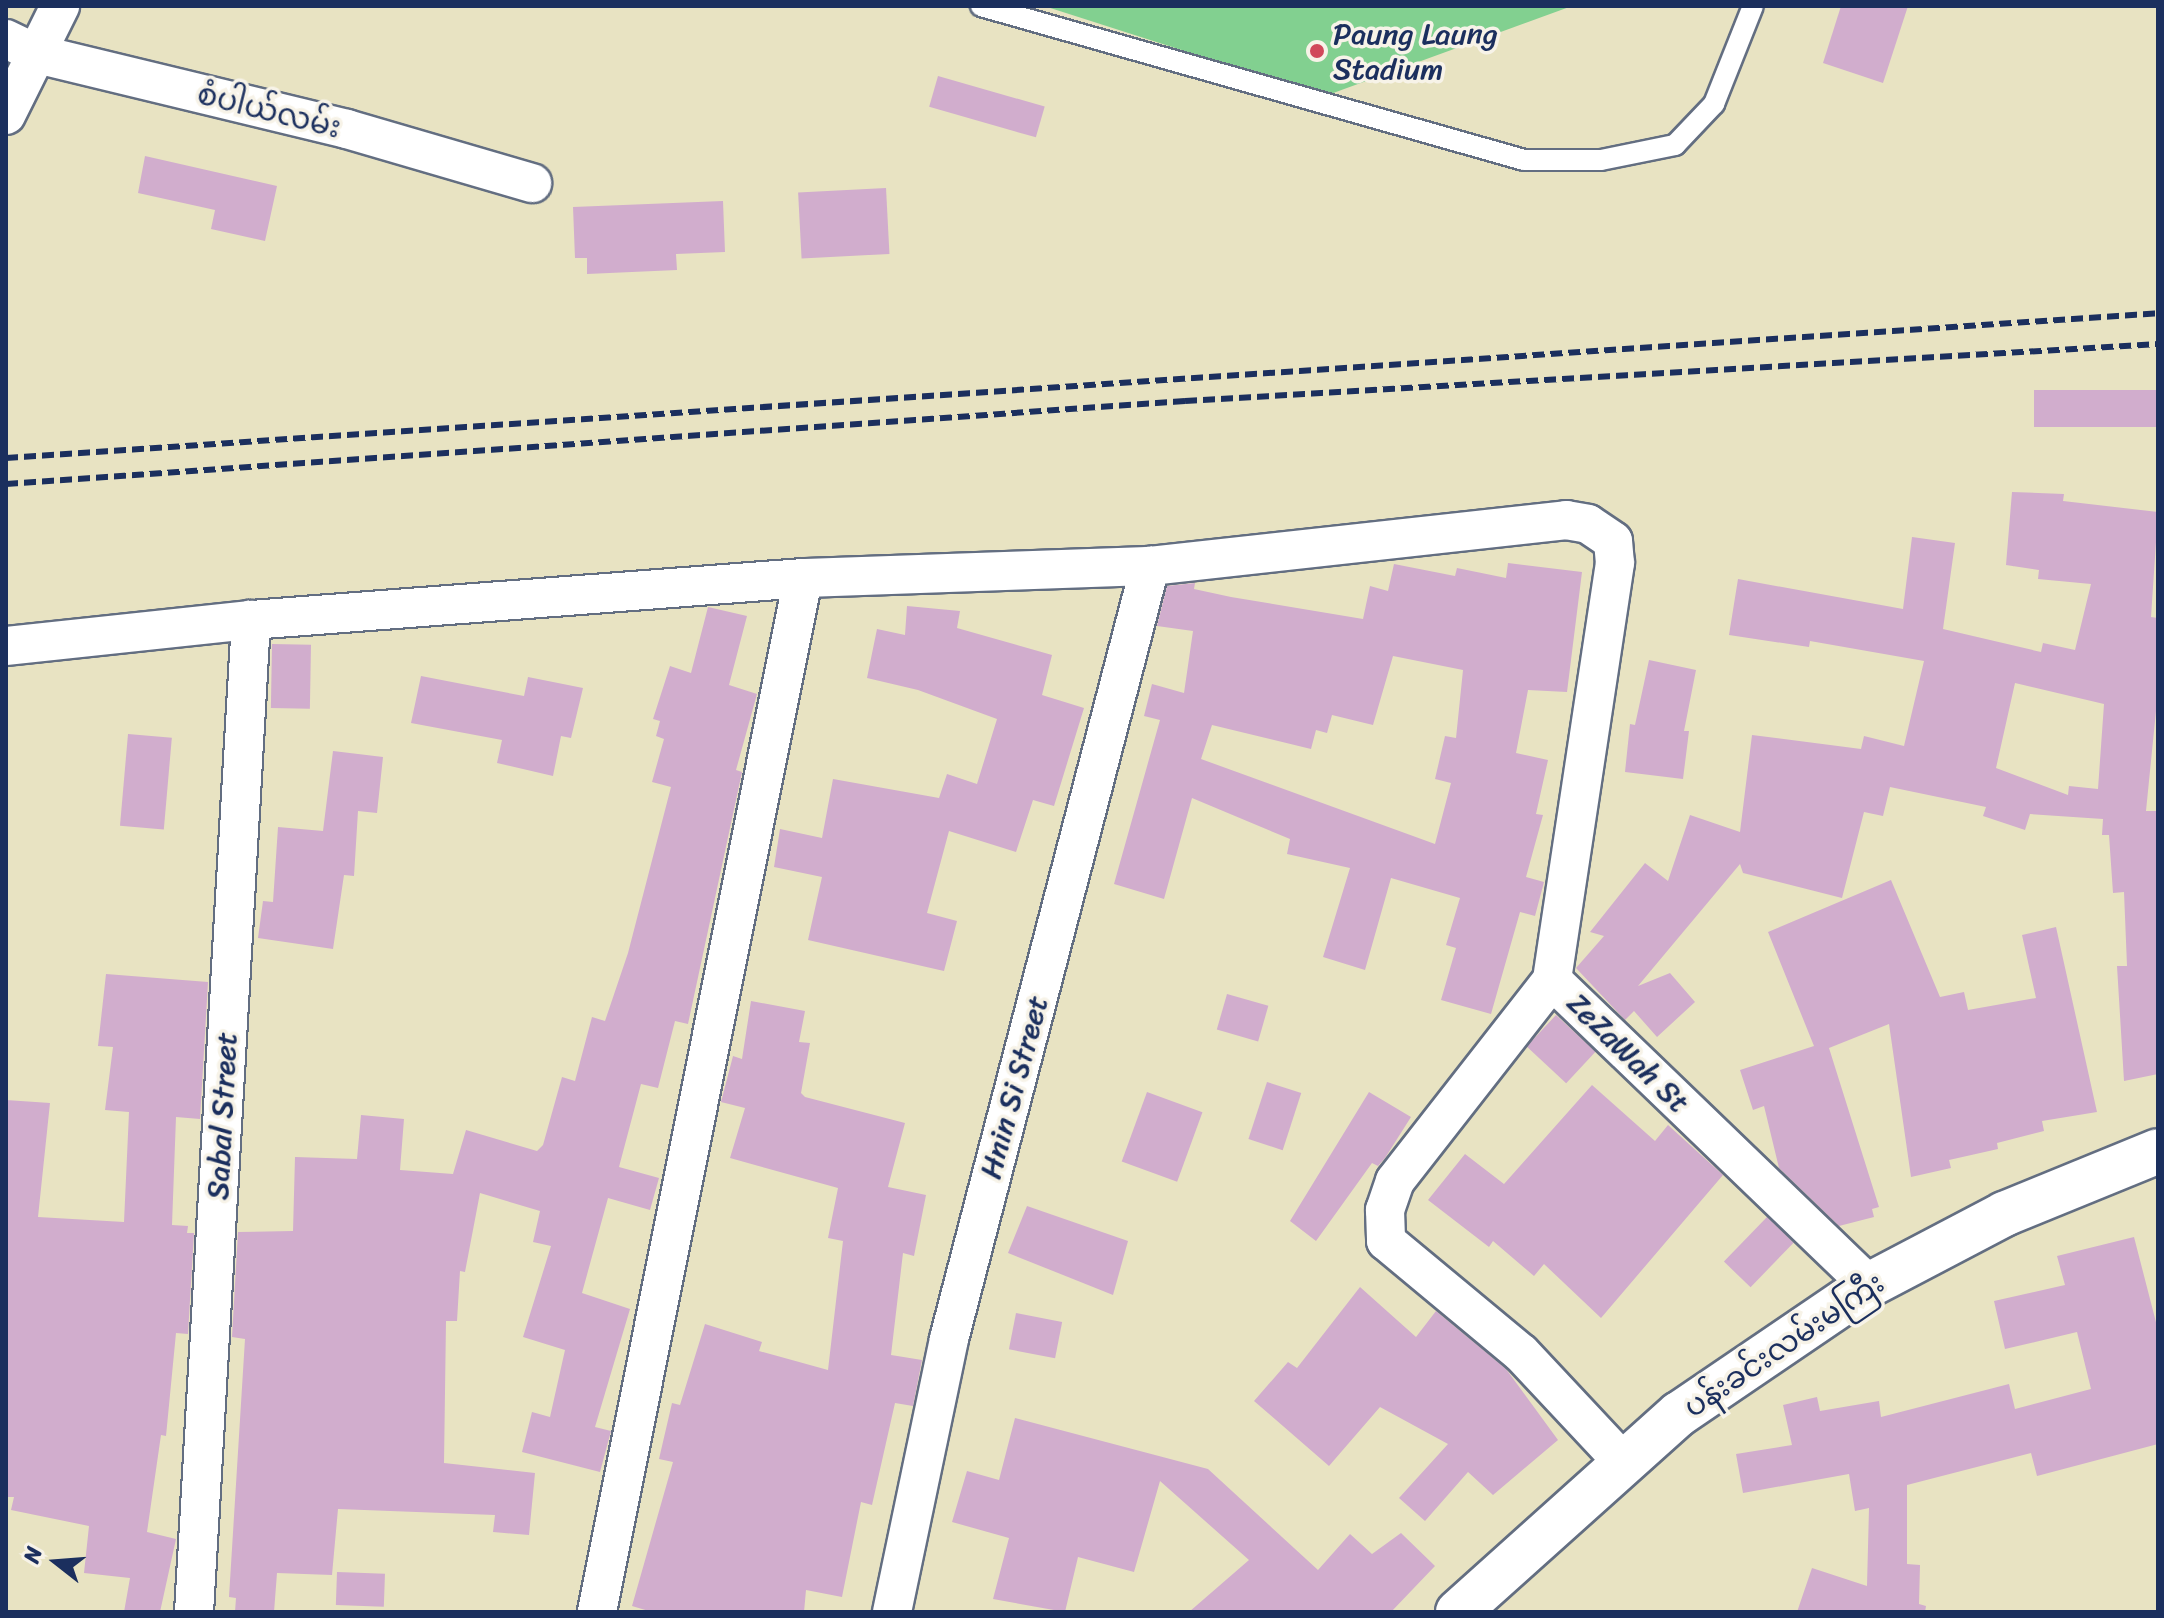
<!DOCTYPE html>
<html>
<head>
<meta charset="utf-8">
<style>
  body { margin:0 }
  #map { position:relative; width:2164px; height:1618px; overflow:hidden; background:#e8e3c2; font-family:Sriracha,"Noto Sans Myanmar",sans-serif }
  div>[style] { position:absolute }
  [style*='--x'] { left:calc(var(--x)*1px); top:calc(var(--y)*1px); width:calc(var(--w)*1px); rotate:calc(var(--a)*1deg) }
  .green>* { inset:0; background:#82d090 }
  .building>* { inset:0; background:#d1adcd; transform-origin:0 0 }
  .roads { filter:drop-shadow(2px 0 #636e81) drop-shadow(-2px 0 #636e81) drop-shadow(0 2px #636e81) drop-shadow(0 -2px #636e81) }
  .lane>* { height:20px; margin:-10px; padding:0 10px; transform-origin:10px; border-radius:10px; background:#fff }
  .street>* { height:38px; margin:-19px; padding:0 19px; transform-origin:19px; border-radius:19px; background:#fff }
  .primary>* { height:44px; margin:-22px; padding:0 22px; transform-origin:22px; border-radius:22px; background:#fff }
  .rail>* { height:6px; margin-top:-3px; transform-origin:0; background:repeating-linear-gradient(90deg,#1b2f5e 0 12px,transparent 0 18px) }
  .dots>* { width:22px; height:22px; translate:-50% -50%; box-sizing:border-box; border:4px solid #f7f3e8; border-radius:50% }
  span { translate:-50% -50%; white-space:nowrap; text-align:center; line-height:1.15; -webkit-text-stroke:7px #f7f3e8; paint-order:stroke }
  .poi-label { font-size:30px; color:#1b2f5e }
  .left { translate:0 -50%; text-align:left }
  .street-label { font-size:30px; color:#1b2f5e }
  .frame { position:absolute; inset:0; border:8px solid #1b2f5e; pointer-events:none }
  .north { position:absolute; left:16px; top:1522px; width:80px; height:80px; -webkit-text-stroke:6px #f7f3e8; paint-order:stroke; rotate:287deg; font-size:22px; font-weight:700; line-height:32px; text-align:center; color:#1b2f5e }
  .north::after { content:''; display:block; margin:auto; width:28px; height:36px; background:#1b2f5e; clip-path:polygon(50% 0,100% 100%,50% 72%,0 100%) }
</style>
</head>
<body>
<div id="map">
  <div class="green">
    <i style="clip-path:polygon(1044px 6px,1572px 6px,1325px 96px)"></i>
  </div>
  <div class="building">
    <i style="clip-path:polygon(1841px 6px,1908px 6px,1883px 83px,1823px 63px)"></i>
    <i style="left:938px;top:76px;width:111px;height:32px;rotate:16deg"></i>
    <i style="clip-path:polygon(145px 156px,277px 186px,265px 241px,211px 229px,215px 210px,138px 193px)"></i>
    <i style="left:886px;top:188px;width:66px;height:88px;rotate:87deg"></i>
    <i style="clip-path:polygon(723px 201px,725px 252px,676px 254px,677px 270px,587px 274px,587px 258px,575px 258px,573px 207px)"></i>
    <i style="left:2158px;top:390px;width:37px;height:124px;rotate:90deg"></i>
    <i style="clip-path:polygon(evenodd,2012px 492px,2064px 494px,2063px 501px,2158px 512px,2151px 617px,2158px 618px,2158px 691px,2146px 811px,2158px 811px,2158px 1074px,2124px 1081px,2117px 966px,2127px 966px,2124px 892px,2113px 893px,2109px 835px,2102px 835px,2103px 819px,2030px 814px,2025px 830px,1983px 816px,1986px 807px,1890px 787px,1883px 816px,1864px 812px,1842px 898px,1743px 873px,1740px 864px,1638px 986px,1670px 973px,1695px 1002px,1657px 1037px,1634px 1011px,1625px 1020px,1576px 968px,1604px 936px,1590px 932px,1645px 863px,1668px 881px,1690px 815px,1740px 832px,1752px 735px,1861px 749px,1864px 736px,1904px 746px,1924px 661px,1810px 641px,1809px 647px,1729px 635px,1738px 579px,1903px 609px,1912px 537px,1955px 543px,1943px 629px,2041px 652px,2043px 643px,2075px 650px,2091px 584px,2038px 579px,2039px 570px,2006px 565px,2012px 492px,2015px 683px,2104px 704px,2098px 789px,2069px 786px,2068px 795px,1996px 768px,2015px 683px)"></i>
    <i style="clip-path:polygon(evenodd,1508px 563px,1582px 572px,1567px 692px,1528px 690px,1516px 753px,1548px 760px,1536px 814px,1543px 815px,1526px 877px,1544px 882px,1535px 916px,1520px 912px,1491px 1014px,1441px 1000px,1456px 948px,1446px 945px,1460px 898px,1391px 878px,1365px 970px,1323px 957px,1350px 868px,1287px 854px,1290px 839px,1192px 798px,1164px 899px,1114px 884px,1160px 720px,1144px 716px,1152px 684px,1184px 693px,1193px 631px,1157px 626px,1167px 586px,1195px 583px,1194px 589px,1231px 597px,1363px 619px,1370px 586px,1388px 591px,1394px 564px,1455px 576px,1457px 568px,1506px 578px,1508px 563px,1393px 656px,1463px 670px,1456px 738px,1445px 736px,1435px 779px,1451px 783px,1435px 844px,1201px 759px,1212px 725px,1311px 749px,1316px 730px,1327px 733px,1332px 715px,1373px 725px,1393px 656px)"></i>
    <i style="clip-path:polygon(907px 606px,960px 611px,957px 628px,1052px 655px,1042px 695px,1084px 708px,1054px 806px,1033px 800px,1016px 852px,949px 831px,927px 913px,957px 921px,944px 971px,808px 940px,822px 877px,774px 867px,780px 829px,822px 838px,833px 779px,939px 798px,947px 774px,977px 784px,997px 719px,918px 690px,867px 678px,877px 629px,905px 635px)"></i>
    <i style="clip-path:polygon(708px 607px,747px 616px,729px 685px,757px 694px,736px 770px,742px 772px,688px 1024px,675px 1021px,658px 1088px,641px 1084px,619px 1167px,659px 1178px,650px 1210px,608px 1198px,582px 1293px,630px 1309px,595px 1427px,611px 1431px,600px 1472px,522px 1452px,532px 1412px,550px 1417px,565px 1350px,523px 1337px,551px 1246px,533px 1242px,540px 1211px,480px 1193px,465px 1272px,460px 1271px,457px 1321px,446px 1321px,444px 1463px,535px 1473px,529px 1535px,493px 1532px,495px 1515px,338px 1509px,332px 1575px,277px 1573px,274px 1612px,235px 1612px,236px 1598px,229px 1597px,245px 1339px,232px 1337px,238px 1232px,293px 1231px,295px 1157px,357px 1159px,361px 1115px,404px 1119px,400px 1170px,453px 1174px,466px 1130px,537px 1151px,543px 1145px,562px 1077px,575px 1081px,592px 1017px,605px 1021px,628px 953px,671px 787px,652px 782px,664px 739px,656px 736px,660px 721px,653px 719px,670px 666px,691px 673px)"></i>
    <i style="left:272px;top:644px;width:39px;height:64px;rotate:1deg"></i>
    <i style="clip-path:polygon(1649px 660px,1696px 670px,1684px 731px,1689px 731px,1683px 779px,1625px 772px,1630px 724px,1635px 725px)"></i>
    <i style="clip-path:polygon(421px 676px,524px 696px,528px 677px,583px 688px,571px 738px,561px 736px,553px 776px,497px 763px,502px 740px,411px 723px)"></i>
    <i style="left:128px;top:734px;width:44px;height:92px;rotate:5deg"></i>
    <i style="clip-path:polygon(333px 751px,383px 757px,377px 813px,358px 811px,354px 876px,344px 875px,333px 949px,258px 938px,263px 901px,273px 902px,278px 827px,323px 831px)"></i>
    <i style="clip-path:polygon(1891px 880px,1940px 997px,1964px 992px,1968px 1010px,2036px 998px,2022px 935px,2056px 927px,2097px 1112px,2042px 1121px,2044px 1131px,1997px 1143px,1998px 1149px,1949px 1160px,1951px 1168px,1911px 1177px,1889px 1024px,1829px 1048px,1879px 1207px,1872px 1209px,1874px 1217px,1839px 1226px,1779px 1168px,1764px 1106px,1753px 1110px,1740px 1070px,1814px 1046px,1768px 932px)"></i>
    <i style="clip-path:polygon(106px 974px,208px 982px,200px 1119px,176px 1117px,172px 1225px,188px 1226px,187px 1233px,194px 1233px,188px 1334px,176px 1333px,166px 1436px,161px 1435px,147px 1532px,176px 1539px,160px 1612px,124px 1612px,130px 1578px,84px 1573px,89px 1526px,11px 1510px,14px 1497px,6px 1497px,6px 1100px,50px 1103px,38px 1217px,124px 1222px,129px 1112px,105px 1110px,113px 1047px,98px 1046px)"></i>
    <i style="left:1227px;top:994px;width:43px;height:37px;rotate:16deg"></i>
    <i style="clip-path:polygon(751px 1001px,805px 1011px,799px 1042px,810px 1043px,801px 1093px,805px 1097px,905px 1123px,888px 1187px,926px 1195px,914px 1256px,903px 1253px,891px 1355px,922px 1360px,913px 1406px,895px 1403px,872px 1505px,861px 1502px,842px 1597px,806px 1590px,804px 1612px,652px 1612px,632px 1606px,673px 1462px,659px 1459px,672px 1403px,680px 1405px,705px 1324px,762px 1342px,759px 1351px,828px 1370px,843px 1241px,828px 1238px,838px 1188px,730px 1158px,745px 1108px,721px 1102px,733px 1056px,742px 1059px)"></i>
    <i style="left:1556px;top:1015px;width:54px;height:43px;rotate:43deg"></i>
    <i style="left:1267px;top:1082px;width:36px;height:60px;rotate:18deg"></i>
    <i style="clip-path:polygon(1592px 1085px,1655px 1141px,1668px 1125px,1723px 1175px,1601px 1318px,1544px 1264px,1534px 1276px,1493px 1241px,1489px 1247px,1428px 1200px,1465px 1154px,1504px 1184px)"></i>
    <i style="left:1147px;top:1092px;width:59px;height:74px;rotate:20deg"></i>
    <i style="clip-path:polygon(1369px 1092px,1411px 1117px,1385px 1158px,1378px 1166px,1372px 1163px,1316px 1241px,1290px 1221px)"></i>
    <i style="clip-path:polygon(1027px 1206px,1128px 1241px,1113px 1295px,1008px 1253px)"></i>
    <i style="left:1767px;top:1217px;width:37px;height:62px;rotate:44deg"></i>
    <i style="clip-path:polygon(2134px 1237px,2158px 1330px,2158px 1444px,2037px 1476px,2031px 1453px,1907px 1485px,1907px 1564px,1920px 1565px,1919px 1604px,1926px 1606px,1925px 1612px,1797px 1612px,1812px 1568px,1867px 1586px,1869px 1508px,1855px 1511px,1849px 1474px,1743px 1493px,1736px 1454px,1792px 1445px,1783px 1405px,1817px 1397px,1820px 1411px,1879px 1401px,1881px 1417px,2009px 1384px,2015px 1409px,2091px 1389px,2077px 1332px,2005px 1349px,1994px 1301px,2065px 1285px,2057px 1256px)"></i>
    <i style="clip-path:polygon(1360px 1287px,1416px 1337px,1436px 1311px,1506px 1369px,1558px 1440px,1493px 1495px,1468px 1472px,1425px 1521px,1399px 1498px,1448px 1444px,1380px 1407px,1329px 1466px,1254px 1401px,1288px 1362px,1297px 1368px)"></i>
    <i style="left:1016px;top:1313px;width:47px;height:37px;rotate:11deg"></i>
    <i style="clip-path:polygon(1015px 1418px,1208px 1469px,1318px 1570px,1350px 1534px,1372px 1554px,1401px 1533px,1435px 1566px,1391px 1612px,1189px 1612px,1249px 1560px,1160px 1481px,1134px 1572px,1078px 1557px,1065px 1612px,993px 1599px,1009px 1538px,952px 1522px,967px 1471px,999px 1480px)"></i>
    <i style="left:337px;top:1572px;width:48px;height:33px;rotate:2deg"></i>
  </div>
  <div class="roads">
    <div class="lane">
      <i style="--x:981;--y:6;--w:564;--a:15.83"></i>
      <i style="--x:1524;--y:160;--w:77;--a:0"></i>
      <i style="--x:1601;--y:160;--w:76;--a:-11.5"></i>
      <i style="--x:1675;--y:145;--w:57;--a:-46.4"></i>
      <i style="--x:1714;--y:104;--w:105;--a:-68.3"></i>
    </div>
    <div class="street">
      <i style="--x:6;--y:39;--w:34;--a:26"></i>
      <i style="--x:37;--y:54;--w:319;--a:13.6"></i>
      <i style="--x:347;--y:129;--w:193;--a:16.3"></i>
      <i style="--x:6;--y:115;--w:122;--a:-63.6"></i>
      <i style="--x:6;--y:646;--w:246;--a:-6.1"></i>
      <i style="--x:251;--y:620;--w:554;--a:-4.35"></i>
      <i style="--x:803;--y:578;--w:347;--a:-2"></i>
      <i style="--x:1150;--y:566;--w:419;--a:-6.3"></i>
      <i style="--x:1566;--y:520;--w:22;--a:10"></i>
      <i style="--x:1588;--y:524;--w:30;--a:34"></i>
      <i style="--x:1613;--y:541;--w:22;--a:85"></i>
      <i style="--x:1615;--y:563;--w:422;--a:98.6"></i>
      <i style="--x:1552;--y:980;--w:440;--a:43.9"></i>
      <i style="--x:1552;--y:980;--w:255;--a:128"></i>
      <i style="--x:1395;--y:1181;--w:31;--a:109"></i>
      <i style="--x:1385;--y:1210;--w:31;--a:88"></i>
      <i style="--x:1386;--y:1241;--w:175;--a:39.7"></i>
      <i style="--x:1521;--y:1353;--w:151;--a:46.9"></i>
      <i style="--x:194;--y:1612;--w:994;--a:-86.71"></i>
      <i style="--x:597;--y:1612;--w:1054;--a:-78.73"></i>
      <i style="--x:892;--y:1612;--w:279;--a:-78.2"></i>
      <i style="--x:949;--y:1339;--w:799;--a:-75.42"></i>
    </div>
    <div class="primary">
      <i style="--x:1458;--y:1612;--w:297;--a:-41.9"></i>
      <i style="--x:1679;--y:1414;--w:230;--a:-34.2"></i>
      <i style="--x:1869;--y:1285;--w:153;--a:-27.7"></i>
      <i style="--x:2004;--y:1214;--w:166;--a:-22.2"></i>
    </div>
  </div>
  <div class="rail">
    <i style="--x:6;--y:458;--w:2157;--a:-3.85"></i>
    <i style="--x:6;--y:484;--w:1182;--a:-4.03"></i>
    <i style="--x:1185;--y:401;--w:975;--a:-3.35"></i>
  </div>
  <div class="dots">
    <i style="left:1317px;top:51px;background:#d1495b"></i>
  </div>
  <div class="poi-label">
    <span class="left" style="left:1333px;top:51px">Paung Laung<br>Stadium</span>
  </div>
  <div class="street-label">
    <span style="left:269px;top:111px;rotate:14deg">စံပါယ်လမ်း</span>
    <span style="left:1628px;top:1053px;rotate:44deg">ZeZaWah St</span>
    <span style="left:1014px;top:1087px;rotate:-75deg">Hnin Si Street</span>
    <span style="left:222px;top:1116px;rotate:-87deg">Sabal Street</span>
    <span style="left:1784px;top:1345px;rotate:-34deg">ပန်းခင်းလမ်းမကြီး</span>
  </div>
  <div class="frame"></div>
  <div class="north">N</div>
</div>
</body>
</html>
